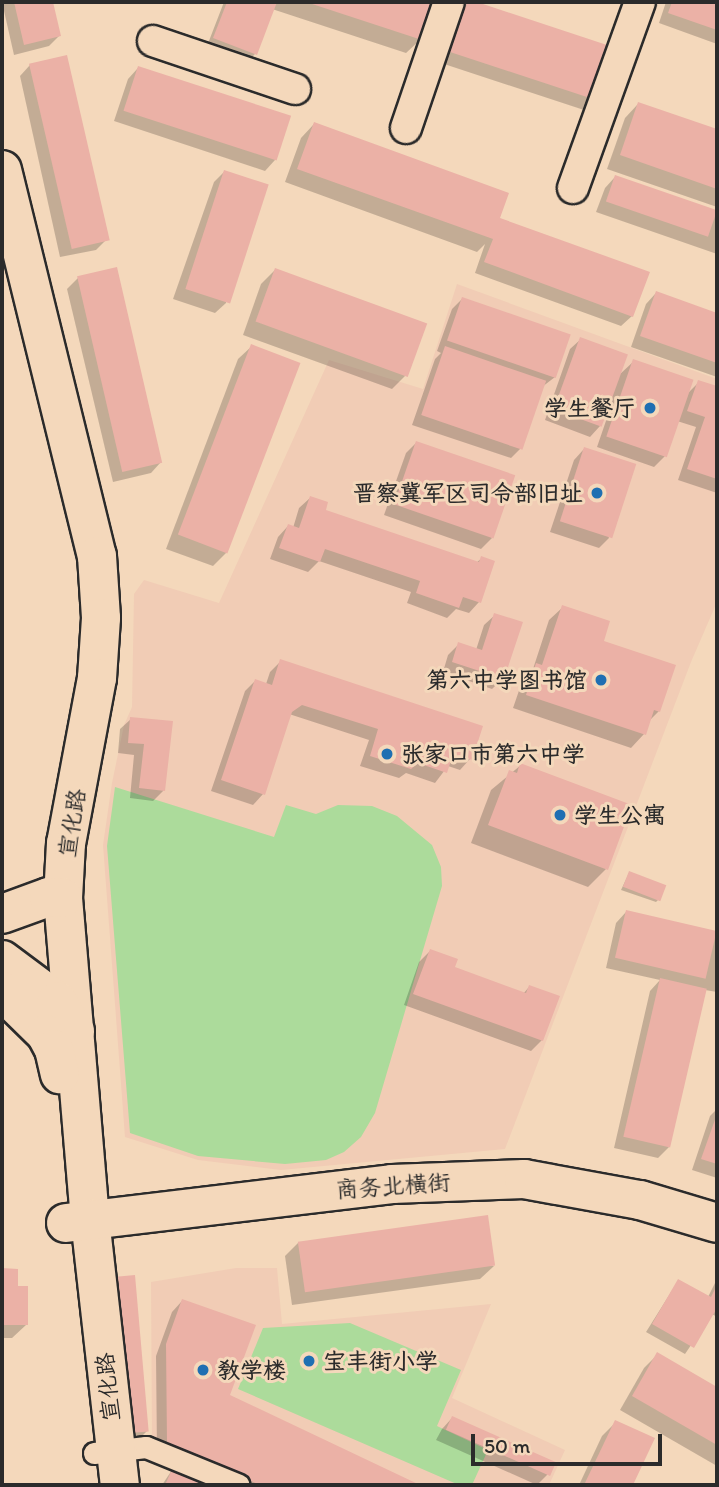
<!DOCTYPE html>
<html>
<head>
<meta charset="utf-8">
<style>
  body { margin:0 }
  #map { position:relative; width:719px; height:1487px; overflow:hidden; background:#f4d8bb; font-family:Itim,"LXGW WenKai TC",sans-serif }
  div>[style] { position:absolute }
  [style*='--x'] { left:calc(var(--x)*1px); top:calc(var(--y)*1px); width:calc(var(--w)*1px); rotate:calc(var(--a)*1deg) }
  .built>* { inset:0; background:#f1ccb5 }
  .green>* { inset:0; background:#acdb9b }
  .shadow>* { inset:0; background:#0003 }
  .building>* { inset:0; background:#ebb1a6; transform-origin:0 0 }
  .roads { filter:drop-shadow(2px 0 #2b2b2b) drop-shadow(-2px 0 #2b2b2b) drop-shadow(0 2px #2b2b2b) drop-shadow(0 -2px #2b2b2b) }
  .pedestrian>* { height:21px; margin:-10.5px; padding:0 10.5px; transform-origin:10.5px; border-radius:10.5px; background:#f4d8bb }
  .minor>* { height:30px; margin:-15px; padding:0 15px; transform-origin:15px; border-radius:15px; background:#f4d8bb }
  .secondary>* { height:38px; margin:-19px; padding:0 19px; transform-origin:19px; border-radius:19px; background:#f4d8bb }
  .dots>* { width:19px; height:19px; translate:-50% -50%; box-sizing:border-box; border:4px solid #f4d8bb; border-radius:50% }
  span { translate:-50% -50%; white-space:nowrap; text-align:center; line-height:1.15; -webkit-text-stroke:6px #f4d8bb; paint-order:stroke }
  .poi-label { font-size:23px; color:#2b2b2b; font-weight:700 }
  .right { translate:-100% -50%; text-align:right }
  .left { translate:0 -50%; text-align:left }
  .street-label { font-size:23px; color:#2b2b2b }
  .frame { position:absolute; inset:0; border:4px solid #2b2b2b; pointer-events:none }
  .scale { position:absolute; left:471px; top:1434px; width:191px; height:32px; box-sizing:border-box; border:4px solid #2b2b2b; border-top:0; padding-left:9px; font-size:21px; line-height:24px; white-space:nowrap; color:#2b2b2b; -webkit-text-stroke:5px #f4d8bb; paint-order:stroke }
</style>
</head>
<body>
<div id="map">
  <div class="built">
    <i style="clip-path:polygon(457px 284px,717px 379px,717px 602px,691px 662px,505px 1149px,281px 1170px,198px 1160px,125px 1137px,103px 845px,112px 783px,124px 725px,132px 707px,134px 594px,144px 580px,219px 603px,329px 360px,423px 389px)"></i>
    <i style="clip-path:polygon(236px 1268px,277px 1268px,282px 1324px,491px 1304px,452px 1398px,565px 1450px,549px 1485px,253px 1485px,152px 1441px,151px 1282px)"></i>
  </div>
  <div class="green">
    <i style="clip-path:polygon(115px 787px,274px 837px,286px 805px,316px 814px,338px 805px,372px 806px,397px 816px,432px 845px,441px 867px,442px 886px,375px 1113px,361px 1137px,344px 1152px,326px 1160px,285px 1164px,198px 1156px,130px 1133px,107px 846px)"></i>
    <i style="clip-path:polygon(350px 1323px,461px 1370px,437px 1426px,488px 1450px,472px 1485px,459px 1485px,238px 1389px,263px 1328px)"></i>
  </div>
  <div class="shadow">
    <i style="clip-path:polygon(2px 2px,51px 2px,59px 36px,49px 46px,14px 55px)"></i>
    <i style="clip-path:polygon(224px 2px,433px 2px,420px 40px,406px 53px,272px 9px,255px 54px,248px 61px,207px 46px)"></i>
    <i style="clip-path:polygon(467px 2px,611px 48px,594px 99px,584px 110px,441px 63px,458px 11px)"></i>
    <i style="clip-path:polygon(666px 2px,717px 2px,717px 44px,659px 23px)"></i>
    <i style="clip-path:polygon(30px 65px,107px 239px,96px 250px,60px 257px,20px 76px)"></i>
    <i style="clip-path:polygon(138px 68px,289px 118px,275px 160px,265px 171px,114px 121px,128px 79px)"></i>
    <i style="clip-path:polygon(638px 104px,717px 131px,717px 207px,607px 169px,625px 118px)"></i>
    <i style="clip-path:polygon(314px 124px,498px 219px,632px 316px,621px 326px,475px 273px,485px 244px,477px 252px,285px 182px,301px 138px)"></i>
    <i style="clip-path:polygon(224px 172px,226px 303px,215px 313px,173px 299px,214px 182px)"></i>
    <i style="clip-path:polygon(615px 177px,717px 212px,717px 254px,596px 212px,605px 188px)"></i>
    <i style="clip-path:polygon(275px 270px,406px 375px,392px 389px,243px 335px,261px 284px)"></i>
    <i style="clip-path:polygon(78px 278px,161px 462px,151px 473px,113px 482px,67px 289px)"></i>
    <i style="clip-path:polygon(656px 293px,717px 315px,717px 377px,631px 347px,646px 304px)"></i>
    <i style="clip-path:polygon(462px 299px,555px 377px,542px 387px,521px 448px,511px 458px,412px 425px,435px 359px,441px 353px,437px 351px,452px 309px)"></i>
    <i style="clip-path:polygon(581px 339px,618px 376px,634px 361px,687px 394px,699px 382px,717px 388px,717px 493px,678px 480px,696px 427px,677px 421px,665px 456px,654px 467px,597px 447px,608px 415px,604px 414px,600px 426px,590px 437px,545px 420px,570px 349px)"></i>
    <i style="clip-path:polygon(252px 346px,226px 553px,213px 566px,166px 549px,238px 359px)"></i>
    <i style="clip-path:polygon(416px 443px,492px 538px,481px 549px,384px 515px,406px 453px)"></i>
    <i style="clip-path:polygon(584px 449px,609px 538px,599px 548px,550px 532px,574px 460px)"></i>
    <i style="clip-path:polygon(310px 498px,323px 511px,476px 563px,482px 558px,479px 602px,469px 613px,456px 609px,447px 618px,407px 603px,411px 592px,319px 561px,308px 572px,270px 559px,278px 537px,288px 526px,293px 528px,299px 508px)"></i>
    <i style="clip-path:polygon(563px 607px,601px 642px,659px 711px,648px 722px,644px 734px,631px 748px,513px 708px,523px 679px,533px 669px,549px 620px)"></i>
    <i style="clip-path:polygon(495px 615px,503px 678px,492px 689px,443px 672px,448px 655px,459px 644px,476px 650px,484px 625px)"></i>
    <i style="clip-path:polygon(281px 661px,470px 759px,460px 770px,448px 766px,435px 783px,406px 773px,399px 778px,360px 766px,369px 740px,289px 714px,263px 794px,253px 805px,211px 791px,245px 691px,255px 681px,266px 684px,270px 672px)"></i>
    <i style="clip-path:polygon(131px 719px,171px 723px,164px 790px,153px 801px,130px 798px,134px 755px,118px 753px,120px 729px)"></i>
    <i style="clip-path:polygon(521px 765px,606px 869px,588px 887px,471px 843px,491px 790px)"></i>
    <i style="clip-path:polygon(629px 873px,659px 899px,656px 902px,621px 890px)"></i>
    <i style="clip-path:polygon(626px 912px,717px 932px,717px 992px,705px 990px,669px 1147px,658px 1158px,614px 1148px,650px 991px,660px 980px,606px 968px,616px 923px)"></i>
    <i style="clip-path:polygon(430px 951px,453px 968px,523px 994px,529px 987px,542px 1040px,531px 1051px,404px 1005px,419px 962px)"></i>
    <i style="clip-path:polygon(717px 1109px,717px 1178px,692px 1170px,710px 1116px)"></i>
    <i style="clip-path:polygon(299px 1242px,494px 1266px,480px 1279px,292px 1305px,285px 1256px)"></i>
    <i style="clip-path:polygon(2px 1270px,16px 1270px,16px 1287px,26px 1325px,12px 1338px,2px 1338px)"></i>
    <i style="clip-path:polygon(116px 1278px,147px 1431px,137px 1441px,119px 1443px,106px 1289px)"></i>
    <i style="clip-path:polygon(717px 1279px,717px 1317px,712px 1314px,685px 1354px,646px 1332px,678px 1281px,708px 1297px)"></i>
    <i style="clip-path:polygon(182px 1301px,228px 1396px,416px 1485px,162px 1485px,174px 1467px,157px 1454px,156px 1356px,172px 1312px)"></i>
    <i style="clip-path:polygon(658px 1354px,717px 1389px,717px 1466px,620px 1410px,644px 1368px)"></i>
    <i style="clip-path:polygon(452px 1418px,548px 1474px,537px 1485px,436px 1440px,442px 1429px)"></i>
    <i style="clip-path:polygon(616px 1422px,652px 1439px,631px 1485px,579px 1485px,602px 1436px)"></i>
  </div>
  <div class="building">
    <i style="clip-path:polygon(14px 2px,53px 2px,61px 36px,24px 45px)"></i>
    <i style="clip-path:polygon(227px 2px,277px 2px,257px 55px,213px 38px)"></i>
    <i style="clip-path:polygon(306px 2px,434px 2px,422px 40px)"></i>
    <i style="clip-path:polygon(467px 2px,477px 2px,613px 47px,596px 100px,450px 52px)"></i>
    <i style="clip-path:polygon(672px 2px,717px 2px,717px 30px,668px 13px)"></i>
    <i style="left:67px;top:55px;width:190px;height:39px;rotate:77deg"></i>
    <i style="left:138px;top:66px;width:161px;height:47px;rotate:18deg"></i>
    <i style="clip-path:polygon(638px 102px,717px 129px,717px 189px,620px 155px)"></i>
    <i style="clip-path:polygon(314px 122px,509px 193px,500px 218px,650px 272px,633px 317px,484px 262px,493px 239px,297px 169px)"></i>
    <i style="left:224px;top:170px;width:47px;height:125px;rotate:18deg"></i>
    <i style="left:615px;top:175px;width:108px;height:28px;rotate:19deg"></i>
    <i style="left:117px;top:267px;width:201px;height:41px;rotate:77deg"></i>
    <i style="left:275px;top:268px;width:162px;height:57px;rotate:20deg"></i>
    <i style="clip-path:polygon(656px 291px,717px 313px,717px 363px,640px 336px)"></i>
    <i style="left:462px;top:297px;width:115px;height:46px;rotate:19deg"></i>
    <i style="left:580px;top:337px;width:51px;height:77px;rotate:20deg"></i>
    <i style="left:251px;top:344px;width:53px;height:204px;rotate:21deg"></i>
    <i style="left:445px;top:346px;width:107px;height:73px;rotate:19deg"></i>
    <i style="left:633px;top:359px;width:64px;height:82px;rotate:19deg"></i>
    <i style="clip-path:polygon(698px 380px,717px 386px,717px 479px,687px 469px,705px 417px,687px 411px)"></i>
    <i style="left:416px;top:441px;width:105px;height:67px;rotate:19deg"></i>
    <i style="left:584px;top:447px;width:55px;height:78px;rotate:18deg"></i>
    <i style="clip-path:polygon(310px 496px,328px 502px,326px 510px,479px 562px,481px 556px,495px 561px,481px 603px,463px 597px,459px 608px,416px 593px,420px 581px,325px 549px,320px 562px,279px 548px,288px 524px,299px 528px)"></i>
    <i style="clip-path:polygon(562px 605px,610px 621px,604px 641px,676px 665px,660px 712px,654px 710px,646px 735px,526px 695px,536px 663px,542px 665px)"></i>
    <i style="clip-path:polygon(494px 613px,523px 622px,504px 679px,452px 662px,458px 642px,482px 650px)"></i>
    <i style="clip-path:polygon(280px 659px,483px 726px,472px 760px,453px 754px,447px 773px,418px 763px,411px 769px,370px 756px,378px 729px,302px 705px,292px 712px,265px 795px,221px 780px,255px 679px,272px 685px)"></i>
    <i style="clip-path:polygon(130px 717px,173px 721px,165px 791px,139px 788px,144px 744px,128px 743px)"></i>
    <i style="clip-path:polygon(520px 763px,632px 805px,608px 870px,488px 825px,509px 770px,517px 773px)"></i>
    <i style="left:629px;top:871px;width:40px;height:17px;rotate:21deg"></i>
    <i style="left:626px;top:910px;width:93px;height:49px;rotate:13deg"></i>
    <i style="clip-path:polygon(430px 949px,458px 959px,455px 967px,526px 993px,529px 985px,560px 996px,543px 1041px,413px 994px)"></i>
    <i style="left:660px;top:978px;width:48px;height:163px;rotate:13deg"></i>
    <i style="clip-path:polygon(717px 1114px,717px 1164px,701px 1159px)"></i>
    <i style="left:488px;top:1215px;width:51px;height:192px;rotate:82deg"></i>
    <i style="clip-path:polygon(2px 1268px,18px 1269px,18px 1286px,28px 1286px,28px 1325px,2px 1325px)"></i>
    <i style="left:135px;top:1275px;width:157px;height:19px;rotate:85deg"></i>
    <i style="clip-path:polygon(678px 1279px,711px 1297px,717px 1285px,717px 1308px,694px 1348px,652px 1324px)"></i>
    <i style="clip-path:polygon(182px 1299px,256px 1325px,230px 1395px,420px 1485px,260px 1485px,167px 1443px,166px 1344px)"></i>
    <i style="clip-path:polygon(657px 1352px,717px 1387px,717px 1445px,632px 1396px)"></i>
    <i style="left:452px;top:1416px;width:114px;height:15px;rotate:24deg"></i>
    <i style="clip-path:polygon(615px 1420px,655px 1438px,633px 1485px,584px 1485px)"></i>
    <i style="clip-path:polygon(174px 1465px,223px 1485px,165px 1485px)"></i>
  </div>
  <div class="roads">
    <div class="pedestrian">
      <i style="--x:94;--y:1453;--w:52;--a:-6.6"></i>
      <i style="--x:146;--y:1447;--w:100;--a:22.2"></i>
    </div>
    <div class="minor">
      <i style="--x:153;--y:41;--w:150;--a:18.7"></i>
      <i style="--x:406;--y:128;--w:133;--a:-71.2"></i>
      <i style="--x:573;--y:188;--w:198;--a:-70.2"></i>
    </div>
    <div class="secondary">
      <i style="--x:2;--y:170;--w:398;--a:76.2"></i>
      <i style="--x:97;--y:556;--w:62;--a:86.3"></i>
      <i style="--x:101;--y:618;--w:60;--a:93.8"></i>
      <i style="--x:97;--y:678;--w:168;--a:100.6"></i>
      <i style="--x:66;--y:843;--w:55;--a:93.1"></i>
      <i style="--x:63;--y:898;--w:322;--a:85.2"></i>
      <i style="--x:90;--y:1219;--w:268;--a:83.6"></i>
      <i style="--x:2;--y:914;--w:50;--a:-19.9"></i>
      <i style="--x:49;--y:897;--w:14;--a:4"></i>
      <i style="--x:2;--y:960;--w:69;--a:36.7"></i>
      <i style="--x:57;--y:1001;--w:35;--a:59"></i>
      <i style="--x:2;--y:991;--w:62;--a:44.3"></i>
      <i style="--x:46;--y:1034;--w:17;--a:62"></i>
      <i style="--x:54;--y:1049;--w:26;--a:77"></i>
      <i style="--x:66;--y:1223;--w:328;--a:-6.8"></i>
      <i style="--x:392;--y:1184;--w:132;--a:-2.2"></i>
      <i style="--x:524;--y:1179;--w:118;--a:10.3"></i>
      <i style="--x:640;--y:1200;--w:80;--a:16.6"></i>
    </div>
  </div>
  <div class="dots">
    <i style="left:650px;top:408px;background:#1f6fb2"></i>
    <i style="left:597px;top:493px;background:#1f6fb2"></i>
    <i style="left:601px;top:680px;background:#1f6fb2"></i>
    <i style="left:387px;top:754px;background:#1f6fb2"></i>
    <i style="left:560px;top:815px;background:#1f6fb2"></i>
    <i style="left:309px;top:1361px;background:#1f6fb2"></i>
    <i style="left:203px;top:1370px;background:#1f6fb2"></i>
  </div>
  <div class="poi-label">
    <span class="right" style="left:636px;top:408px">学生餐厅</span>
    <span class="right" style="left:583px;top:493px">晋察冀军区司令部旧址</span>
    <span class="right" style="left:587px;top:680px">第六中学图书馆</span>
    <span class="left" style="left:401px;top:754px">张家口市第六中学</span>
    <span class="left" style="left:574px;top:815px">学生公寓</span>
    <span class="left" style="left:323px;top:1361px">宝丰街小学</span>
    <span class="left" style="left:217px;top:1370px">教学楼</span>
  </div>
  <div class="street-label">
    <span style="left:72px;top:823px;rotate:-81deg">宣化路</span>
    <span style="left:393px;top:1186px;rotate:-4deg">商务北横街</span>
    <span style="left:108px;top:1387px;rotate:-96deg">宣化路</span>
  </div>
  <div class="frame"></div>
  <div class="scale">50 m</div>
</div>
</body>
</html>
